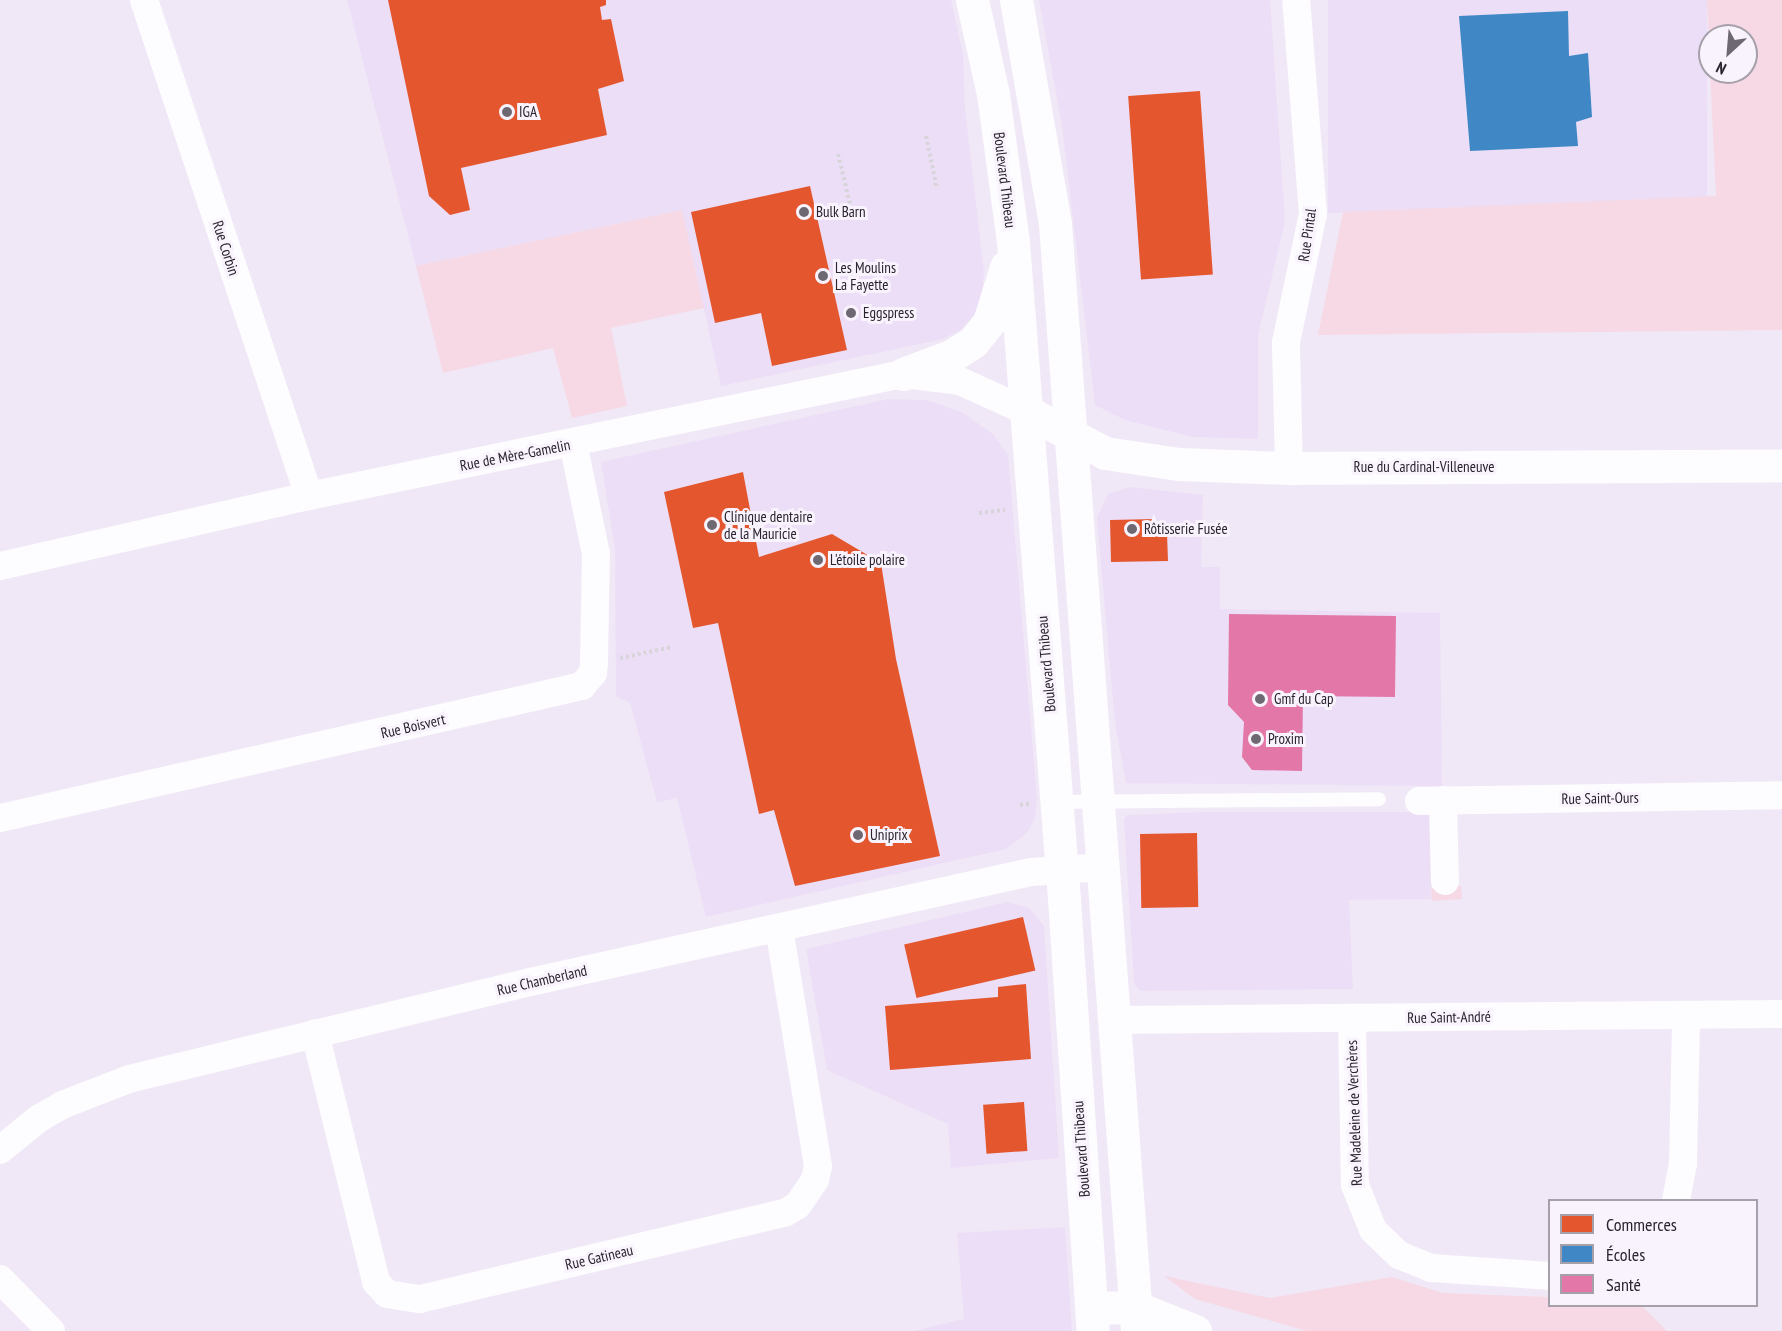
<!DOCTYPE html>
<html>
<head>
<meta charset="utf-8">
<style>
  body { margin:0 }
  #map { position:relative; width:1782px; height:1331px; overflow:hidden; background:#f0e8f6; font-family:"PT Sans Narrow",sans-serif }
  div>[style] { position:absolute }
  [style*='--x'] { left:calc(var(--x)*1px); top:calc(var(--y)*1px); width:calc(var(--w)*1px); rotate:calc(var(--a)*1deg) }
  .built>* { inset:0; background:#ecdef6; transform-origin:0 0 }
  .green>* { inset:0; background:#f6d9e5; transform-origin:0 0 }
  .shops>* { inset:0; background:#e4572e; transform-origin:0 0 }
  .schools>* { inset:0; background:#3f88c5 }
  .health>* { inset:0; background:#e377a8 }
  .path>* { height:4px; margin-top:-2px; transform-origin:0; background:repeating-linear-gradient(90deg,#d7d5d9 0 3px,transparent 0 6px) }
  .service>* { height:14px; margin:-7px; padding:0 7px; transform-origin:7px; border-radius:7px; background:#fdfcfe }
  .minor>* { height:28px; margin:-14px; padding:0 14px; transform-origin:14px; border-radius:14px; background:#fdfcfe }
  .tertiary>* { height:33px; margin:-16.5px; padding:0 16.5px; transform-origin:16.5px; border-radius:16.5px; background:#fdfcfe }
  .primary>* { height:33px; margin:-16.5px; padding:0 16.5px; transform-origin:16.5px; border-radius:16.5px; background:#fdfcfe }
  .dots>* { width:16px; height:16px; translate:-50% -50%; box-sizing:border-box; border:3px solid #f9f3fe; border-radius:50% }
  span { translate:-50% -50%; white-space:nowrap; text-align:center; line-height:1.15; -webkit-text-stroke:6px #f9f3fe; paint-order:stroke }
  .poi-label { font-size:15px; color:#28232c }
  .left { translate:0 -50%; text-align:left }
  .street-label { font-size:15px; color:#28232c }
  .legend { position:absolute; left:1548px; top:1199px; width:210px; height:108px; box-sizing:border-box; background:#f9f3fe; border:2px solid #a5a0aa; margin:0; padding:8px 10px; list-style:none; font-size:18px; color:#28232c }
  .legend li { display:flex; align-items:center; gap:12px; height:30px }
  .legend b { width:30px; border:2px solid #a5a0aa }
  .north { position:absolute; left:1698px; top:24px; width:60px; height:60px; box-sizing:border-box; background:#f9f3fe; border:2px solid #a5a0aa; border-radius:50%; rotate:206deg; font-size:16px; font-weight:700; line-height:24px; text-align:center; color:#28232c }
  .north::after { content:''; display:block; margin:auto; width:21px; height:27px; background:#6e6873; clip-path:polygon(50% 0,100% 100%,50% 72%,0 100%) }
</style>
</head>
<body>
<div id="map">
  <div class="built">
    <i style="clip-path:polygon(347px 0,951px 0,963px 55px,965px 109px,984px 272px,981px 306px,962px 329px,943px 339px,721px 386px,682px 210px,416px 266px)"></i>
    <i style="clip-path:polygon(1039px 0,1270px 0,1285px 221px,1258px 336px,1258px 439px,1193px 437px,1125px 420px,1095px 405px,1062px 126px)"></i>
    <i style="left:1328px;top:0;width:379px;height:213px"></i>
    <i style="clip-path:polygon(888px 399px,927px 400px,963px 413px,993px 434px,1008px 455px,1037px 798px,1035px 818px,1027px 833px,1006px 849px,706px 917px,677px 798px,657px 802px,630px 703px,616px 696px,615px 549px,601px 462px)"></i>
    <i style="clip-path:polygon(1130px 487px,1203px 495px,1201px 567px,1220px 567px,1220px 609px,1440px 613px,1442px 786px,1126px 783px,1115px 723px,1097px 518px,1108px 494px)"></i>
    <i style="clip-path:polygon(1204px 812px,1429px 812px,1431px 899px,1349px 900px,1353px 989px,1140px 991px,1134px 983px,1124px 819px,1128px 815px)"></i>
    <i style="clip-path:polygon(1008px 902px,1029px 908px,1044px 926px,1059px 1158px,951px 1168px,948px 1124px,827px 1070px,806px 949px)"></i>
    <i style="clip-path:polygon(1065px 1227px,1072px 1331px,914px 1331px,964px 1319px,957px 1233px)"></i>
  </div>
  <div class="green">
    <i style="clip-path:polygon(1707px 0,1782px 0,1782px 330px,1318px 335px,1343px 212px,1716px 196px,1710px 72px,1746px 72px,1746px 36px,1710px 36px,1710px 64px)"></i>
    <i style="clip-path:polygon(682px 210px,704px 308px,611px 328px,627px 406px,572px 418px,553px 348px,443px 373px,416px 266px)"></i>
    <i style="left:1461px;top:886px;width:13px;height:30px;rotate:86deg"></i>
    <i style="clip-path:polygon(1164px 1276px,1270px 1298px,1392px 1277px,1443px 1293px,1549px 1297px,1550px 1306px,1642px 1306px,1667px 1331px,1307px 1331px,1195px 1299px)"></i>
  </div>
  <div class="shops">
    <i style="clip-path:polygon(388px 0,606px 0,606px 5px,600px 7px,602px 20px,611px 19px,624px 81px,598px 89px,607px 135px,461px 168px,470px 210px,450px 215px,429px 196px)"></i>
    <i style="left:1200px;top:91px;width:184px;height:72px;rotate:86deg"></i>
    <i style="clip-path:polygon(810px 186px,847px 350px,772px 366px,761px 313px,715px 323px,691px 212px)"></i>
    <i style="clip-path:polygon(743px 472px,759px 557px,832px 534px,881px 563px,896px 659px,940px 856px,795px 886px,774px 810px,759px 814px,718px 623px,693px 628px,664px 492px)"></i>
    <i style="clip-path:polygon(1155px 519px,1155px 533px,1167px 533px,1168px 561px,1111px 562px,1110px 520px)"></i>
    <i style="left:1197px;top:833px;width:74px;height:57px;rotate:89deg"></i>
    <i style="left:1023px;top:917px;width:55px;height:122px;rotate:77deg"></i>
    <i style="clip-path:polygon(1026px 984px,1031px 1059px,890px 1070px,885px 1006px,998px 997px,998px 987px)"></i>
    <i style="left:1024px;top:1102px;width:49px;height:41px;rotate:86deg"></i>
  </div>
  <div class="schools">
    <i style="clip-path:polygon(1568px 11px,1569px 56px,1588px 53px,1592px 117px,1576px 122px,1578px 146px,1470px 151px,1459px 16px)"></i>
  </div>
  <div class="health">
    <i style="clip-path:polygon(1229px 614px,1396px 616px,1395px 697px,1303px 696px,1302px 771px,1252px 770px,1242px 757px,1244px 722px,1228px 705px)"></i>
  </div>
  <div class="path">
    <i style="--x:926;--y:136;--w:54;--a:78.3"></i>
    <i style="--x:838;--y:154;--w:56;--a:76.5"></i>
    <i style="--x:979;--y:513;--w:26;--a:-7"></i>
    <i style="--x:620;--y:658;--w:53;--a:-11.9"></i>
    <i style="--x:1020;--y:805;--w:9;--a:-6"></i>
  </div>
  <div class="service">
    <i style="--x:1056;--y:802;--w:323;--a:-0.5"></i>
  </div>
  <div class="minor">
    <i style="--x:144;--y:0;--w:523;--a:71.6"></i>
    <i style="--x:1289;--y:468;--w:126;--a:-91.4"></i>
    <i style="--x:1286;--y:342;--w:131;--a:-78.1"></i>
    <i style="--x:1313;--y:214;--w:215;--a:-94.5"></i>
    <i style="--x:0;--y:566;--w:317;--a:-12.8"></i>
    <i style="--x:309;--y:496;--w:606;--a:-11.61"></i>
    <i style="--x:903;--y:374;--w:57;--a:7"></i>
    <i style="--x:960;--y:381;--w:72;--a:24.4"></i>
    <i style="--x:1443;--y:800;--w:81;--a:88.6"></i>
    <i style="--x:1419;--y:801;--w:363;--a:-0.9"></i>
    <i style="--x:0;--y:818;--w:597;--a:-12.78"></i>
    <i style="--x:582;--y:686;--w:17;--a:-50"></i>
    <i style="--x:593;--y:673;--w:9;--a:-84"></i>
    <i style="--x:594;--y:664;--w:110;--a:-89"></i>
    <i style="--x:596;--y:554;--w:113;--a:-101.7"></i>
    <i style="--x:1352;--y:1018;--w:167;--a:89"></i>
    <i style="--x:1355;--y:1185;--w:48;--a:68.2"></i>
    <i style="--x:1373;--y:1230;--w:36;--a:44"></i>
    <i style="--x:1399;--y:1255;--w:35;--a:22"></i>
    <i style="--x:1431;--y:1268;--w:119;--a:3.8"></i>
    <i style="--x:1115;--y:1020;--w:667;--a:-0.52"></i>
    <i style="--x:315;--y:1033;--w:256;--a:76.2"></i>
    <i style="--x:376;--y:1282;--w:16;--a:47"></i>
    <i style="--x:387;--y:1294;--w:33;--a:9"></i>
    <i style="--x:420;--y:1299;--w:375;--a:-13.3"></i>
    <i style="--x:785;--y:1213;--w:15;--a:-32"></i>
    <i style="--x:798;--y:1205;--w:30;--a:-56"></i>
    <i style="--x:815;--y:1180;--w:14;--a:-78"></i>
    <i style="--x:818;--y:1166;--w:240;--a:-99.3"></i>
    <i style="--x:0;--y:1150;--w:49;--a:-39.2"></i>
    <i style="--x:38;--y:1119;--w:28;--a:-30"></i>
    <i style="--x:62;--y:1105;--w:72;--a:-21.2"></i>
    <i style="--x:129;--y:1079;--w:413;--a:-13.6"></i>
    <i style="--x:530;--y:982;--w:513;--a:-12.38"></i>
    <i style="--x:1031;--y:872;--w:73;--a:-3.9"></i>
    <i style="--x:1676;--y:1200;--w:37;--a:-79"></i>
    <i style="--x:1683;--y:1164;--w:149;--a:-88.8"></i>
    <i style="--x:0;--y:1279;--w:73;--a:45.6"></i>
  </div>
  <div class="tertiary">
    <i style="--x:1026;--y:411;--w:89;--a:28"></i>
    <i style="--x:1105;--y:453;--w:75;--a:8.5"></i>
    <i style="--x:1179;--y:464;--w:110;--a:2.1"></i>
    <i style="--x:1289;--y:468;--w:493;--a:-0.3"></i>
    <i style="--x:1092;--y:1308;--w:43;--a:-1.3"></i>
    <i style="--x:1135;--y:1307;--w:65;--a:21.8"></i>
  </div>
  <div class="primary">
    <i style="--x:972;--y:0;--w:96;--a:77.4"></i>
    <i style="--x:993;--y:94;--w:149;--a:82.3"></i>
    <i style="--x:1013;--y:242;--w:659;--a:85.56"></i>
    <i style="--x:1064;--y:899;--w:433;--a:86.2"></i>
    <i style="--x:1016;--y:0;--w:227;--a:80.1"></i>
    <i style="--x:1055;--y:224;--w:1110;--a:85.76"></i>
    <i style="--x:903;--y:374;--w:51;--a:-20.6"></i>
    <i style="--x:951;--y:356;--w:26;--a:-32"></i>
    <i style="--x:973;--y:342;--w:26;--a:-51"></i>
    <i style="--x:989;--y:322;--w:58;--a:-72.8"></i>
  </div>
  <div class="dots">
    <i style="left:507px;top:112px;background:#6e6873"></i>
    <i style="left:804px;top:212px;background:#6e6873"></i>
    <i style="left:823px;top:276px;background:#6e6873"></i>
    <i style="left:851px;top:313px;background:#6e6873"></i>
    <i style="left:712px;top:525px;background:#6e6873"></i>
    <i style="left:1132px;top:529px;background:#6e6873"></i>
    <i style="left:818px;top:560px;background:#6e6873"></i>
    <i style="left:1260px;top:699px;background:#6e6873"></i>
    <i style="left:1256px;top:739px;background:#6e6873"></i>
    <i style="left:858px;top:835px;background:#6e6873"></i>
  </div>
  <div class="poi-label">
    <span class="left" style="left:519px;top:112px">IGA</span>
    <span class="left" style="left:816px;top:212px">Bulk Barn</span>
    <span class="left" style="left:835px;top:276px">Les Moulins<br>La Fayette</span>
    <span class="left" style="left:863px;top:313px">Eggspress</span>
    <span class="left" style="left:724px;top:525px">Clinique dentaire<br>de la Mauricie</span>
    <span class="left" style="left:1144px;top:529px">Rôtisserie Fusée</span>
    <span class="left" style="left:830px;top:560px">L'étoile polaire</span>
    <span class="left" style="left:1274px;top:699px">Gmf du Cap</span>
    <span class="left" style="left:1268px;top:739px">Proxim</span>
    <span class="left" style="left:870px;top:835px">Uniprix</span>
  </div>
  <div class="street-label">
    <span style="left:1005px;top:180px;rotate:83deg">Boulevard Thibeau</span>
    <span style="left:1307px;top:235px;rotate:-82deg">Rue Pintal</span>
    <span style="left:226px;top:248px;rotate:72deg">Rue Corbin</span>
    <span style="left:515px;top:455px;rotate:-11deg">Rue de Mère-Gamelin</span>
    <span style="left:1424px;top:467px">Rue du Cardinal-Villeneuve</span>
    <span style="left:1046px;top:664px;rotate:-95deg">Boulevard Thibeau</span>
    <span style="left:413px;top:726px;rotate:-13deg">Rue Boisvert</span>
    <span style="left:1600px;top:798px;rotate:-1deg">Rue Saint-Ours</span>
    <span style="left:542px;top:980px;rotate:-13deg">Rue Chamberland</span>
    <span style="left:1449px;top:1017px;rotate:-1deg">Rue Saint-André</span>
    <span style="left:1354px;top:1113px;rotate:-92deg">Rue Madeleine de Verchères</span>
    <span style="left:1081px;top:1149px;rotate:-94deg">Boulevard Thibeau</span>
    <span style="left:599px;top:1257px;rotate:-13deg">Rue Gatineau</span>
  </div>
  <ul class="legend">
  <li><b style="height:16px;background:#e4572e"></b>Commerces</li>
  <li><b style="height:16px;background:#3f88c5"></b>Écoles</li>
  <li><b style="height:16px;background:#e377a8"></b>Santé</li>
  </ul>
  <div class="north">N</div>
</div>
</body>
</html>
